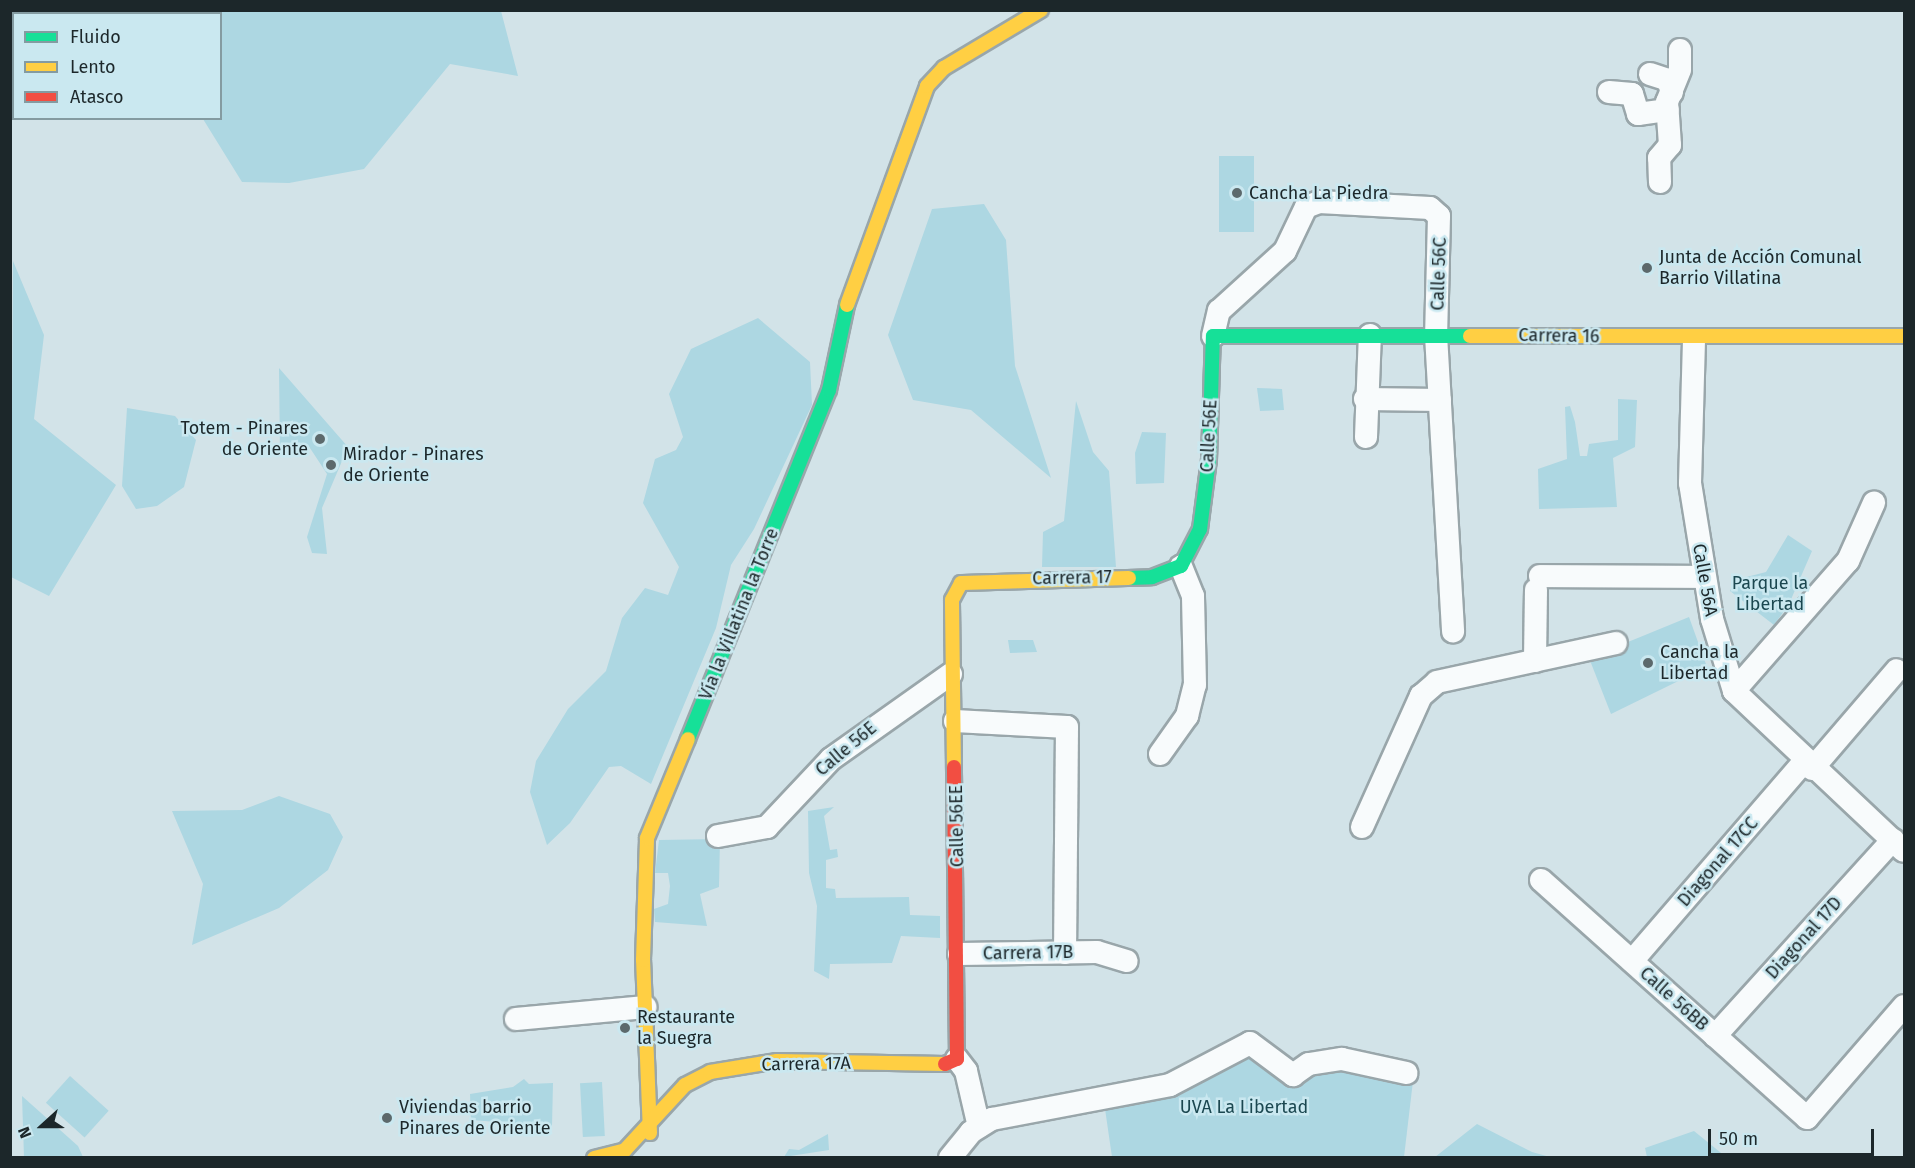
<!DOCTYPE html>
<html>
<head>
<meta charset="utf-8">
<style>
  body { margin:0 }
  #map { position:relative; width:1915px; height:1168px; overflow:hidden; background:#d2e3e8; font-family:"Fira Sans",sans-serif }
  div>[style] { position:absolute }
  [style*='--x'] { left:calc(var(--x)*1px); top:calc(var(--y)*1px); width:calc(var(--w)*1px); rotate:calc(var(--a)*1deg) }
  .green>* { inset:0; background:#add7e2; transform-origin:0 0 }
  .roads { filter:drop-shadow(2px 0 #99a6aa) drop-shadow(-2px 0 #99a6aa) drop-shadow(0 2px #99a6aa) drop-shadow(0 -2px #99a6aa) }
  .street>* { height:22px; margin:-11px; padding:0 11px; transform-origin:11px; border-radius:11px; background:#f8fbfc }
  .fast>* { height:14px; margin:-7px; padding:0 7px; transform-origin:7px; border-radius:7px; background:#16e098 }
  .slow>* { height:14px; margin:-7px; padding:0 7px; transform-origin:7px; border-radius:7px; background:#ffcf43 }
  .jam>* { height:14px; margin:-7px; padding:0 7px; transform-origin:7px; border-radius:7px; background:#f24e42 }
  .dots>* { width:16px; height:16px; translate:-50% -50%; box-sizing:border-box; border:3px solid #cae8f0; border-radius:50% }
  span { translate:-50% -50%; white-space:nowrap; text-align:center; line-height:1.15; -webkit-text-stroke:5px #cae8f0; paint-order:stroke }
  .poi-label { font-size:18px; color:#1c272a }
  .left { translate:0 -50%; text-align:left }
  .right { translate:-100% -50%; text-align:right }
  .street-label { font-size:18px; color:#1c272a }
  .park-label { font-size:18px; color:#1b4750 }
  .frame { position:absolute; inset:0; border:12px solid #1c272a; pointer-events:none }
  .legend { position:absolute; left:12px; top:12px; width:210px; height:108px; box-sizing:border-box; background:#cae8f0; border:2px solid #849ba1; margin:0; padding:8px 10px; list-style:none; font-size:18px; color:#1c272a }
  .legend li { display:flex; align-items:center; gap:12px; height:30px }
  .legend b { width:30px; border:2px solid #849ba1 }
  .north { position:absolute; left:12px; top:1096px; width:60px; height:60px; -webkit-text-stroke:4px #cae8f0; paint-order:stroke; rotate:249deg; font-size:16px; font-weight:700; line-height:24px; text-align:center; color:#1c272a }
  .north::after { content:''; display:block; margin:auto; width:21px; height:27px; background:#1c272a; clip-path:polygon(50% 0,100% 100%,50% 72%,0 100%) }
  .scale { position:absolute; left:1708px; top:1129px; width:166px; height:27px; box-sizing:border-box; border:3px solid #1c272a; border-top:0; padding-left:8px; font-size:18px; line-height:21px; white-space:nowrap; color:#1c272a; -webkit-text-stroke:4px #cae8f0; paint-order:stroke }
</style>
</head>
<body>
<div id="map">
  <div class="green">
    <i style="clip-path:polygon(10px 11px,501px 11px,518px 76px,450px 64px,364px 169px,289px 183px,242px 182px,203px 119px,220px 118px,220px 14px,14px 14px,11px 59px)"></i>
    <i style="left:1219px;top:156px;width:35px;height:76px"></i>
    <i style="clip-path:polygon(984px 204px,1006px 240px,1015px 366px,1051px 478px,971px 410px,913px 400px,888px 335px,932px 209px)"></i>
    <i style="clip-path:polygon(13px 261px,44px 335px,34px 419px,116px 485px,49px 596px,11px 577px)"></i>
    <i style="clip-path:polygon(758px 318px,810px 362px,812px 405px,754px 529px,731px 565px,716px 628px,651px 784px,621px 766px,609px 767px,570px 823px,547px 845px,530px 792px,536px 761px,568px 709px,606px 671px,622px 618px,645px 588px,668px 595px,679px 567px,643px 503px,655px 459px,676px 450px,683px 437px,669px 394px,691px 349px)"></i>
    <i style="clip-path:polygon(279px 368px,348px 447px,322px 508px,327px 554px,312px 553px,307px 537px,327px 474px,308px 445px,280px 455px)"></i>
    <i style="clip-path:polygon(1257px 388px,1282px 389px,1284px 410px,1260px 411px)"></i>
    <i style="clip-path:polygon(1618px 399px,1637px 400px,1635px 447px,1613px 458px,1617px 507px,1539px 509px,1538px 469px,1567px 459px,1565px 407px,1570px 406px,1575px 422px,1580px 456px,1587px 456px,1589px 444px,1618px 440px)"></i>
    <i style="clip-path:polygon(1076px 401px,1093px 452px,1109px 471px,1116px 567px,1042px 567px,1043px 532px,1064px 521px)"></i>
    <i style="clip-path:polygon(127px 408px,175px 416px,196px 440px,184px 487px,157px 506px,136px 509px,122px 486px)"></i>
    <i style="clip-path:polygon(1142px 432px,1166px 433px,1164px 483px,1136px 484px,1135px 453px)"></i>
    <i style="clip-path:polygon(1788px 535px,1812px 551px,1789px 604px,1774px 625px,1730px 591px,1735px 580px,1766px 572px)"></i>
    <i style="clip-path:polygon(1689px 617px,1707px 667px,1611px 714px,1589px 658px)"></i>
    <i style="clip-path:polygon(1008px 640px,1033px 640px,1037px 652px,1010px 653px)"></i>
    <i style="clip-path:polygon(279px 796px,330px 814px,343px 837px,328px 870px,279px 908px,192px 945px,203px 884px,172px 811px,242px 810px)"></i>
    <i style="clip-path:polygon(834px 807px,824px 816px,830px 850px,837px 849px,838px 857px,826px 860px,826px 888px,835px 889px,836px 898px,909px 897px,910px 915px,940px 916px,940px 938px,901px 936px,892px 963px,830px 964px,829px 979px,814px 971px,817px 906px,809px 873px,808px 811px)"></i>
    <i style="clip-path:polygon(720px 839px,719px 887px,700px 894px,707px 926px,655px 922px,654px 909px,668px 904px,670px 886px,668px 873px,655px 873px,659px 840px)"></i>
    <i style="clip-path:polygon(1239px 1050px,1413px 1081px,1404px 1157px,1112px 1157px,1104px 1102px)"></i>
    <i style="left:70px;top:1076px;width:52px;height:36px;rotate:42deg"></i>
    <i style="clip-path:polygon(524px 1079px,529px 1084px,553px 1083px,552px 1126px,471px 1120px,470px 1094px,513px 1087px)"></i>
    <i style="left:602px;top:1082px;width:54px;height:22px;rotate:87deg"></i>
    <i style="clip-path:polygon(22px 1096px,78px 1146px,83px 1157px,24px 1157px)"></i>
    <i style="clip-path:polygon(1477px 1124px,1532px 1152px,1550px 1157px,1435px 1157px)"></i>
    <i style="clip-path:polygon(1694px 1131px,1726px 1157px,1647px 1157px,1645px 1148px)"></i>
    <i style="clip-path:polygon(828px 1134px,829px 1150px,784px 1157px,789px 1149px,799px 1150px)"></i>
  </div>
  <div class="roads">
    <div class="street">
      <i style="--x:1650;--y:74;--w:19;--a:18"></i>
      <i style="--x:1668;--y:80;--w:13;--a:72"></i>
      <i style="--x:1609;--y:92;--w:23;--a:5"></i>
      <i style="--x:1632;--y:94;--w:21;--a:73"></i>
      <i style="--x:1638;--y:114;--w:30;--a:-8"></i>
      <i style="--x:1660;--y:182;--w:24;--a:-92"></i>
      <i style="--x:1659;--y:158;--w:17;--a:-50"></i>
      <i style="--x:1670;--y:145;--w:43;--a:-94"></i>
      <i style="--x:1667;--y:102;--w:35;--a:-68"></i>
      <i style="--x:1680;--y:69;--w:19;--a:-90"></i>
      <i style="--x:1213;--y:336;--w:26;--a:-77"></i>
      <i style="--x:1219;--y:311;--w:89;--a:-42.3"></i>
      <i style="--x:1285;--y:251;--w:49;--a:-64.5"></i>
      <i style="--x:1306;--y:207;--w:14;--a:-21"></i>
      <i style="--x:1319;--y:202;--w:111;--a:3.1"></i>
      <i style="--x:1430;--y:208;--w:12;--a:42"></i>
      <i style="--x:1439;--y:216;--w:119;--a:91.4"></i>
      <i style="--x:1436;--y:335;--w:297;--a:86.7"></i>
      <i style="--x:1694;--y:340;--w:143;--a:91.6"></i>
      <i style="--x:1690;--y:483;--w:138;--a:80.8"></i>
      <i style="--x:1712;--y:619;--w:75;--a:73"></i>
      <i style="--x:1734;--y:691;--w:233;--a:43.3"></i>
      <i style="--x:1365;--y:399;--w:75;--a:0.8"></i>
      <i style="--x:1366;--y:437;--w:102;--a:-87.8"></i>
      <i style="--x:1540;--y:576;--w:164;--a:0.3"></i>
      <i style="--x:1535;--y:661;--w:71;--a:-89.2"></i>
      <i style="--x:1734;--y:691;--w:173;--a:-48.8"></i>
      <i style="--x:1848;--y:561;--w:64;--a:-65.9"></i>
      <i style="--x:955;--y:721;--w:112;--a:3.1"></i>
      <i style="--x:1067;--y:727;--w:226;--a:90.5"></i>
      <i style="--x:1160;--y:754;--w:47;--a:-54.6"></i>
      <i style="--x:1187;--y:716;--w:32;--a:-76"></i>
      <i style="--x:1195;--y:685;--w:89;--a:-91.3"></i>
      <i style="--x:1193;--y:596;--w:32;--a:-112"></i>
      <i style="--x:1812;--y:769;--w:130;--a:-49.4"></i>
      <i style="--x:1362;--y:827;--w:144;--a:-65.8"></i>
      <i style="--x:1421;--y:696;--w:21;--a:-41"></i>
      <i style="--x:1437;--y:682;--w:183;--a:-12.3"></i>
      <i style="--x:718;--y:836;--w:50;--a:-10.4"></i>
      <i style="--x:767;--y:827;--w:93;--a:-46.7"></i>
      <i style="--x:831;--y:759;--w:147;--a:-35.3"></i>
      <i style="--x:1541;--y:880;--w:357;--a:41.8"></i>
      <i style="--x:1807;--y:1118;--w:148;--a:-49.1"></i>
      <i style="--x:959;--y:954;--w:138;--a:-0.8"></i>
      <i style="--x:1097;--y:952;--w:31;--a:17"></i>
      <i style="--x:1632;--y:961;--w:263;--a:-49.2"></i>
      <i style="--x:516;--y:1019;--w:130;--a:-5.3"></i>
      <i style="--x:1715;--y:1036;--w:265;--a:-47.8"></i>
      <i style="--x:957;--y:1059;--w:15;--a:53"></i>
      <i style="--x:966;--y:1071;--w:57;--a:76.9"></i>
      <i style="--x:950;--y:1158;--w:33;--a:-51"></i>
      <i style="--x:971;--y:1132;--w:25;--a:-32"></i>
      <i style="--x:992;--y:1119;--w:181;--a:-10.8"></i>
      <i style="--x:1170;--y:1085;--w:90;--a:-27.7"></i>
      <i style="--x:1250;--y:1043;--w:54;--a:36.7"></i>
      <i style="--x:1293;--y:1075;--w:19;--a:-35"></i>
      <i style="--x:1309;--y:1064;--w:33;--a:-9"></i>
      <i style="--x:1342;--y:1059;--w:66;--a:12.3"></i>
    </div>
    <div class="fast">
      <i style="--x:1129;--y:578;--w:23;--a:-2"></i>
      <i style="--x:1152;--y:577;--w:31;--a:-21"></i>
      <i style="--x:1181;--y:566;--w:42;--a:-62.8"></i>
      <i style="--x:1200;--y:529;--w:70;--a:-82.6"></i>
      <i style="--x:1209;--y:460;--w:124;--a:-88.2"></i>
      <i style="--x:1213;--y:336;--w:257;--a:0"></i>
      <i style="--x:688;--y:739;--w:376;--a:-68"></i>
      <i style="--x:829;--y:390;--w:87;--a:-78"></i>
    </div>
    <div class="slow">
      <i style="--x:847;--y:305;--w:233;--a:-69.9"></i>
      <i style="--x:927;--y:86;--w:25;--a:-47"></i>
      <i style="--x:944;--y:68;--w:113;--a:-30.9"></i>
      <i style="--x:1470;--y:336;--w:434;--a:0"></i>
      <i style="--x:954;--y:767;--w:167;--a:-90.7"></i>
      <i style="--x:952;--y:600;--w:19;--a:-62"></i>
      <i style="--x:961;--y:583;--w:168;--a:-1.7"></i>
      <i style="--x:650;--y:1133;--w:173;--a:-92.3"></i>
      <i style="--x:643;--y:960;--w:122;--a:-88.1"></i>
      <i style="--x:647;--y:838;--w:107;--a:-67.5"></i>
      <i style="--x:594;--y:1158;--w:32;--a:-14"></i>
      <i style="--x:625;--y:1150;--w:88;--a:-47.3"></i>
      <i style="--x:685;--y:1085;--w:28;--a:-27"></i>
      <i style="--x:710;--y:1072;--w:68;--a:-9.3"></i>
      <i style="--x:777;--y:1061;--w:168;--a:1"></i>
    </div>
    <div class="jam">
      <i style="--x:945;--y:1064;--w:13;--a:-23"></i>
      <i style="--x:957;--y:1059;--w:292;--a:-90.6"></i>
    </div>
  </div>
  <div class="dots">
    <i style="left:1237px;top:193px;background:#5c696c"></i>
    <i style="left:1647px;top:268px;background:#5c696c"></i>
    <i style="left:320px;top:439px;background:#5c696c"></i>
    <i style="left:331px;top:465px;background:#5c696c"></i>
    <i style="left:1648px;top:663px;background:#5c696c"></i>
    <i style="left:625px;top:1028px;background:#5c696c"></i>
    <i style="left:387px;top:1118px;background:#5c696c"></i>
  </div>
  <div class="poi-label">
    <span class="left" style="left:1249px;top:193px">Cancha La Piedra</span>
    <span class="left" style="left:1659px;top:268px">Junta de Acción Comunal<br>Barrio Villatina</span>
    <span class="right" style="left:308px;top:439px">Totem - Pinares<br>de Oriente</span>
    <span class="left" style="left:343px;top:465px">Mirador - Pinares<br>de Oriente</span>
    <span class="left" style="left:1660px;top:663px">Cancha la<br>Libertad</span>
    <span class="left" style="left:637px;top:1028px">Restaurante<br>la Suegra</span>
    <span class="left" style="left:399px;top:1118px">Viviendas barrio<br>Pinares de Oriente</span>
  </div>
  <div class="street-label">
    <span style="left:1439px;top:274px;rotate:-88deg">Calle 56C</span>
    <span style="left:1559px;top:336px;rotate:1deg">Carrera 16</span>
    <span style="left:1209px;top:436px;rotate:-87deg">Calle 56E</span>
    <span style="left:1072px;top:578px;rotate:-1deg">Carrera 17</span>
    <span style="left:1705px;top:580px;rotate:80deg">Calle 56A</span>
    <span style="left:739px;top:614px;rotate:-68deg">Vía la Villatina la Torre</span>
    <span style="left:846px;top:749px;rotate:-40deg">Calle 56E</span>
    <span style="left:957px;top:826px;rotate:-91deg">Calle 56EE</span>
    <span style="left:1718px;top:862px;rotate:-49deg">Diagonal 17CC</span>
    <span style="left:1804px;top:938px;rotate:-48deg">Diagonal 17D</span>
    <span style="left:1028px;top:953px;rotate:-1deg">Carrera 17B</span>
    <span style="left:1674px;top:999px;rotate:42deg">Calle 56BB</span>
    <span style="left:806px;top:1064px;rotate:-1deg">Carrera 17A</span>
  </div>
  <div class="park-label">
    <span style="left:1770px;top:594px">Parque la<br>Libertad</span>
    <span style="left:1244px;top:1107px">UVA La Libertad</span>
  </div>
  <div class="frame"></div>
  <ul class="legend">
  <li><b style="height:8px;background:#16e098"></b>Fluido</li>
  <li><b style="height:8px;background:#ffcf43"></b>Lento</li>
  <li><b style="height:8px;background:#f24e42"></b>Atasco</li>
  </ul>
  <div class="north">N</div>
  <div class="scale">50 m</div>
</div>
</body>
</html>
